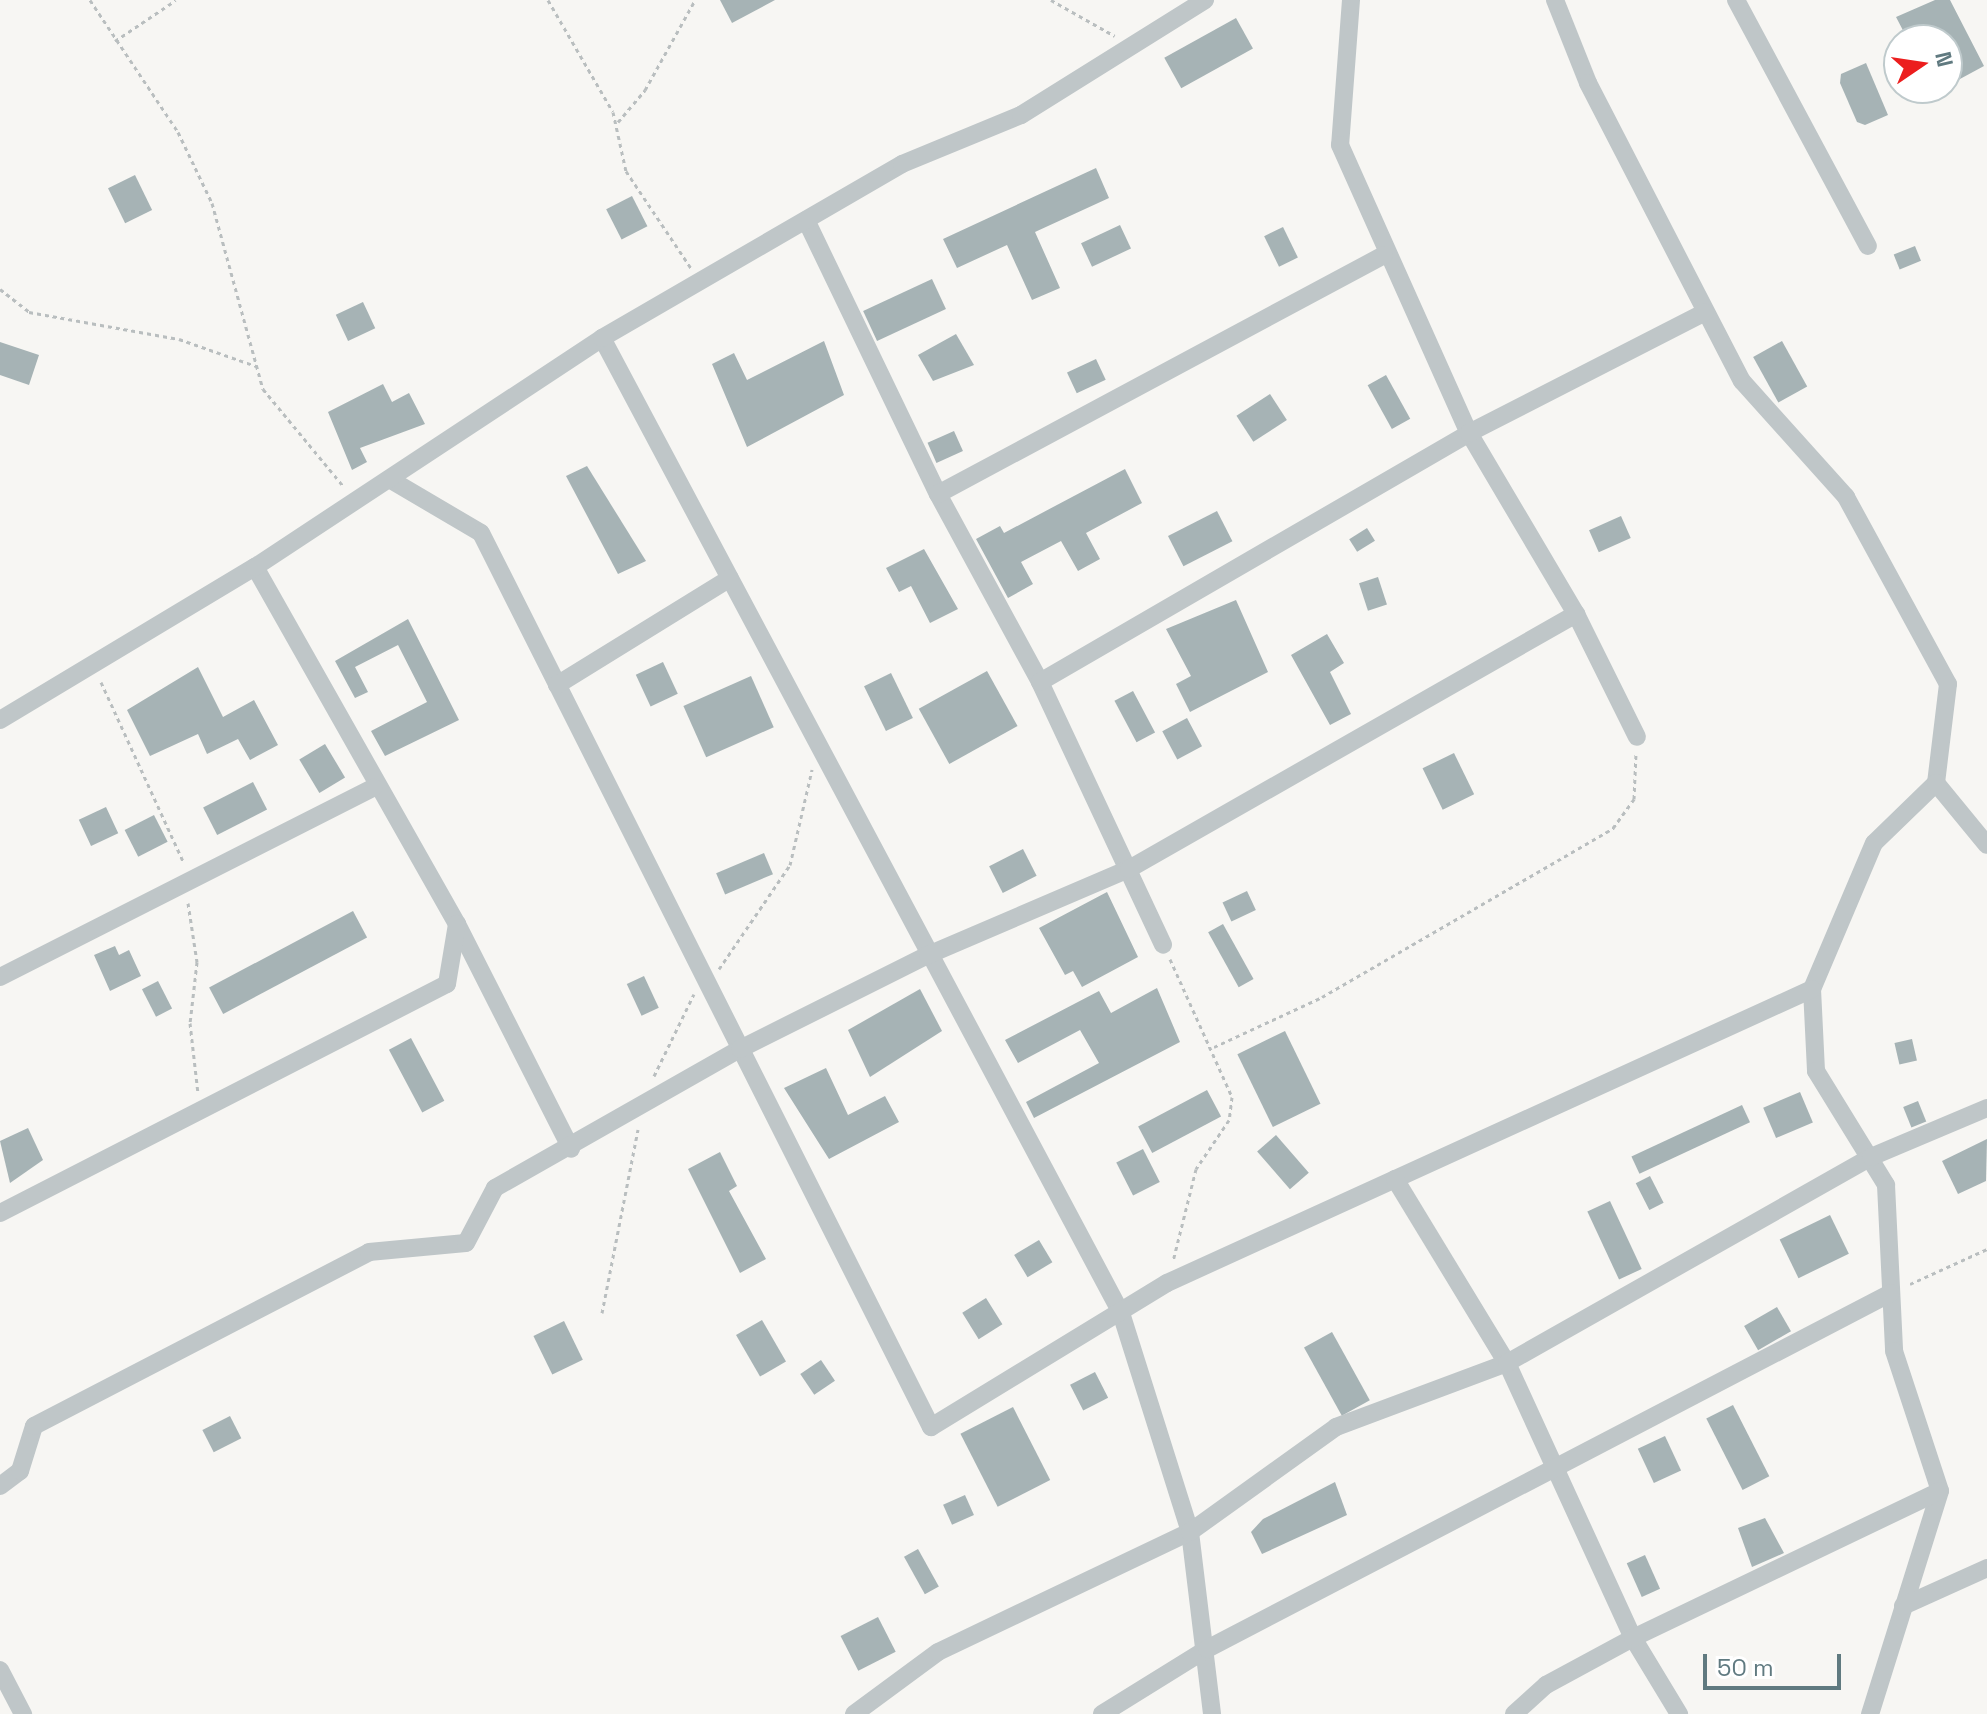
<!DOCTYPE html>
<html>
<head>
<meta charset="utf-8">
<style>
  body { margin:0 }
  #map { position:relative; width:1987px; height:1714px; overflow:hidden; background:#f7f6f3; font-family:"Space Grotesk",sans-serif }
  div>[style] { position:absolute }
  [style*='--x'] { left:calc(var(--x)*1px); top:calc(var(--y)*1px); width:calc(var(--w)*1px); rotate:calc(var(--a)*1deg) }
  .building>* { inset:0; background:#a6b3b5; transform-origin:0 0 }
  .path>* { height:3px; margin-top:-1.5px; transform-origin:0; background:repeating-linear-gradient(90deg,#b9bebf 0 4px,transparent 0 8px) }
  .minor>* { height:18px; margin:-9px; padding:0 9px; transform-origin:9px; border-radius:9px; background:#bfc6c8 }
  span { translate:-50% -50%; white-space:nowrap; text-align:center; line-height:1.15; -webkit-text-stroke:8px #fff; paint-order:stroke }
  .north { position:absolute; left:1883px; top:24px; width:80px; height:80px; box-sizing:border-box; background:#fff; border:2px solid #bfcacc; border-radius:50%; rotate:77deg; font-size:22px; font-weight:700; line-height:32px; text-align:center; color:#607a80 }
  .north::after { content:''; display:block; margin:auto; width:28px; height:36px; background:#ec1e1e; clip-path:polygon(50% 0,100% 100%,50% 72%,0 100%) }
  .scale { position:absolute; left:1703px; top:1654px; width:138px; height:36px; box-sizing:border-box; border:4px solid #607a80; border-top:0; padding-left:10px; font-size:24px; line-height:28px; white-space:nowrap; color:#607a80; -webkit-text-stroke:6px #fff; paint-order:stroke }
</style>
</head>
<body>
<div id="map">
  <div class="building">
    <i style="clip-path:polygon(720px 0,775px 0,732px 23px)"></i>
    <i style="clip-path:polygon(1935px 0,1950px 0,1984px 66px,1947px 86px,1947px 40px,1908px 40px,1896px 17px)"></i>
    <i style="left:1236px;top:18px;width:35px;height:82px;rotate:61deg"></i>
    <i style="clip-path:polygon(1866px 63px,1888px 115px,1865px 125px,1857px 122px,1840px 83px,1841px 74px)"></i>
    <i style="clip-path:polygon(1096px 168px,1109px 198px,1035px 232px,1060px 288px,1032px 300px,1007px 245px,957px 268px,943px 239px)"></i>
    <i style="left:135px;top:175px;width:39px;height:30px;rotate:64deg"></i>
    <i style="left:632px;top:196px;width:34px;height:29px;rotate:63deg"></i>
    <i style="left:1120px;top:225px;width:26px;height:43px;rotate:65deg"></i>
    <i style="left:1283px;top:227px;width:34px;height:21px;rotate:64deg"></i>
    <i style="left:1915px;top:246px;width:16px;height:23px;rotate:68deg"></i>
    <i style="left:932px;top:279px;width:33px;height:76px;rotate:65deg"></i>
    <i style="left:363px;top:302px;width:29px;height:30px;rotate:65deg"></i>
    <i style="clip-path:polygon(956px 334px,974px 365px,933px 381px,918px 355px)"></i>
    <i style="clip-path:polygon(824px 341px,844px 395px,747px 447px,712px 364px,734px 353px,747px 380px)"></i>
    <i style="left:1782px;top:341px;width:52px;height:33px;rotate:61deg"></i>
    <i style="clip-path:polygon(0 342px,39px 355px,29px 385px,0 375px)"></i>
    <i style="left:1096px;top:359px;width:23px;height:32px;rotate:65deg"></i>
    <i style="left:1386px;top:375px;width:50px;height:21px;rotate:61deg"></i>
    <i style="clip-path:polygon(383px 384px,392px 402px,409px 393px,425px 424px,360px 448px,367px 462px,352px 470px,328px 412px)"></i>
    <i style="left:1270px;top:394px;width:31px;height:40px;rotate:57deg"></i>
    <i style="left:954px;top:431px;width:22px;height:29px;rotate:66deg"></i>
    <i style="clip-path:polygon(587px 466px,646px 561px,618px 574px,566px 476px)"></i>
    <i style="clip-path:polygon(1125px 469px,1142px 503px,1086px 533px,1100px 559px,1078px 571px,1061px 541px,1021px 562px,1033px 584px,1008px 598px,976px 539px,1000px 526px,1004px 533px)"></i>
    <i style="left:1217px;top:511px;width:34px;height:55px;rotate:63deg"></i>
    <i style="left:1621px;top:516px;width:24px;height:35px;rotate:66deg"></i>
    <i style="left:1367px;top:528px;width:15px;height:21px;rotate:58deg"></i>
    <i style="clip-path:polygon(924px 549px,958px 609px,930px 623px,911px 586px,899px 592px,886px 568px)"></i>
    <i style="left:1378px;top:577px;width:29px;height:20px;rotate:72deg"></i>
    <i style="clip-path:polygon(1236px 600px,1268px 672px,1190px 712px,1176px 684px,1191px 676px,1166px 629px)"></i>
    <i style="clip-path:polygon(408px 619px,459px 720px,385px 756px,371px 731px,427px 702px,398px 645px,355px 667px,368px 692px,355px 698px,335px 661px)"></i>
    <i style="clip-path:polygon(1327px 634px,1344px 663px,1330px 672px,1351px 714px,1330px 725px,1291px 655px)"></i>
    <i style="left:663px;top:662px;width:35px;height:30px;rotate:65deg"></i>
    <i style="clip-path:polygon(198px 667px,223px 717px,254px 700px,278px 745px,250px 760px,238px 739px,207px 754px,198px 734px,150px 756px,127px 710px)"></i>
    <i style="left:987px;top:671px;width:63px;height:78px;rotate:61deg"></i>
    <i style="left:891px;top:673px;width:50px;height:30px;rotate:64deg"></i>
    <i style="left:751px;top:676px;width:56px;height:74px;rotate:66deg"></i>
    <i style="left:1133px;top:691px;width:47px;height:21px;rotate:62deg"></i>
    <i style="left:1187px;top:718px;width:32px;height:28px;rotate:62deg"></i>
    <i style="left:325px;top:744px;width:39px;height:30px;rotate:59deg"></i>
    <i style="left:1454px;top:753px;width:46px;height:35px;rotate:64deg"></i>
    <i style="left:253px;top:782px;width:31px;height:56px;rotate:63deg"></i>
    <i style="left:106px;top:807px;width:29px;height:30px;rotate:65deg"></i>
    <i style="left:154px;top:815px;width:30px;height:33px;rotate:63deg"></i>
    <i style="left:1023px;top:849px;width:30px;height:38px;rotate:63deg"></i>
    <i style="left:764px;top:853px;width:23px;height:52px;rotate:67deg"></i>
    <i style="left:1247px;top:891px;width:21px;height:27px;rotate:65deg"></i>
    <i style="clip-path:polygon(1107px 892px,1138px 957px,1082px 987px,1073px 971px,1065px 975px,1039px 928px)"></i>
    <i style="left:353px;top:911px;width:30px;height:163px;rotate:62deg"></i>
    <i style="left:1223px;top:924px;width:63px;height:17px;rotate:61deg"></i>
    <i style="clip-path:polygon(115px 946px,119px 955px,129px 950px,141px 976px,110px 991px,94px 955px)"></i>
    <i style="left:644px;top:976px;width:35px;height:19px;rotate:65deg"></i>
    <i style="left:158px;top:981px;width:31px;height:18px;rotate:63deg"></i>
    <i style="clip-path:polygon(1157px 988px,1180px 1042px,1034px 1118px,1026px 1102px,1099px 1063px,1080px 1030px,1018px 1063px,1005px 1040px,1099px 991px,1111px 1013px)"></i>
    <i style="clip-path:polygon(920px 989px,942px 1031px,870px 1077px,848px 1030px)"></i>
    <i style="left:1285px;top:1031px;width:81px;height:53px;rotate:64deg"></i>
    <i style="left:411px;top:1038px;width:71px;height:25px;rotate:62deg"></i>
    <i style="left:1912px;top:1039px;width:22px;height:18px;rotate:77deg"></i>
    <i style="clip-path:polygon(826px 1068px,848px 1115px,885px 1096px,899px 1122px,829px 1159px,784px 1088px)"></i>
    <i style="left:1207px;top:1090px;width:30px;height:78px;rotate:62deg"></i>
    <i style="left:1800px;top:1092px;width:33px;height:40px;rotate:67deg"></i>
    <i style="left:1918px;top:1101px;width:22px;height:16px;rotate:68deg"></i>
    <i style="left:1742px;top:1105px;width:19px;height:122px;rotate:65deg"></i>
    <i style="clip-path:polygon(28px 1128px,43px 1160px,10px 1183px,0 1141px)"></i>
    <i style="left:1276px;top:1135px;width:50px;height:25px;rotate:49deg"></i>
    <i style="clip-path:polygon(1987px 1139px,1986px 1181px,1958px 1194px,1942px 1161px)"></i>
    <i style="left:1143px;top:1149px;width:37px;height:30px;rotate:63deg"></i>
    <i style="clip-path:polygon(720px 1152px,737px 1186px,729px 1191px,766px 1259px,740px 1273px,688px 1169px)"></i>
    <i style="left:1650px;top:1176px;width:30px;height:16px;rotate:63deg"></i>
    <i style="left:1610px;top:1201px;width:75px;height:25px;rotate:65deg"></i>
    <i style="left:1830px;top:1215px;width:43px;height:56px;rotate:64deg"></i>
    <i style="left:1039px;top:1240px;width:26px;height:29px;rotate:59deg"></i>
    <i style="left:986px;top:1298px;width:31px;height:28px;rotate:58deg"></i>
    <i style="left:1777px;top:1307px;width:28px;height:38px;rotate:60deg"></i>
    <i style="left:762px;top:1320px;width:48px;height:30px;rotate:60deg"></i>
    <i style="left:564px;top:1321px;width:43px;height:34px;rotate:64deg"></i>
    <i style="left:1332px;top:1332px;width:78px;height:32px;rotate:61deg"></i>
    <i style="left:821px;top:1360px;width:25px;height:25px;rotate:56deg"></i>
    <i style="left:1095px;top:1372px;width:29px;height:28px;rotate:63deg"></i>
    <i style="left:1733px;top:1405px;width:80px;height:30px;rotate:63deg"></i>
    <i style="left:1013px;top:1407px;width:82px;height:59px;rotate:63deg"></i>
    <i style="left:230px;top:1416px;width:25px;height:31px;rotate:63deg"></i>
    <i style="left:1665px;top:1436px;width:38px;height:30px;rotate:65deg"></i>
    <i style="clip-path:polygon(1335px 1482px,1347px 1515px,1262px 1554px,1251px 1532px,1263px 1519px)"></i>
    <i style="left:965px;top:1495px;width:22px;height:24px;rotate:66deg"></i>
    <i style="clip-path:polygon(1765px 1518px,1784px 1553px,1752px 1567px,1738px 1528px)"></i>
    <i style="left:918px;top:1549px;width:43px;height:16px;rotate:61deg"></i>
    <i style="left:1645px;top:1555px;width:37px;height:20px;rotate:66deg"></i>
    <i style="left:878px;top:1617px;width:39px;height:42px;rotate:63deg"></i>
  </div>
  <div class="path">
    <i style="--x:90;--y:0;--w:159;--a:56.3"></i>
    <i style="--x:178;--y:132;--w:79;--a:64.4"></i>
    <i style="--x:212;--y:203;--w:193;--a:74.7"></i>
    <i style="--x:263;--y:389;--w:127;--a:50.4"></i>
    <i style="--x:548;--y:0;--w:129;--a:59.9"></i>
    <i style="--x:613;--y:112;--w:60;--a:77.6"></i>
    <i style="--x:626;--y:171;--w:117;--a:56.2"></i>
    <i style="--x:1051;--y:0;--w:73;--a:29.4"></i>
    <i style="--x:115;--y:41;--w:73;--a:-33.9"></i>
    <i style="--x:618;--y:122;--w:42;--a:-49.8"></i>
    <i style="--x:645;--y:90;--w:103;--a:-60.9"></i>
    <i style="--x:0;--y:289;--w:37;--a:38"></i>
    <i style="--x:29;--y:312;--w:152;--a:10.2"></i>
    <i style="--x:179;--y:339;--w:82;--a:19.3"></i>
    <i style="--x:101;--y:682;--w:199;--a:65.4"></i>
    <i style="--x:188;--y:903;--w:60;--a:81.3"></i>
    <i style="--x:197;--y:962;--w:61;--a:96.5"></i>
    <i style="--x:190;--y:1023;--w:70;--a:83.5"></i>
    <i style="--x:1170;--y:959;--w:151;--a:65.8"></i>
    <i style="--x:1232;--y:1097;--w:23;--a:97"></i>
    <i style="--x:1229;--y:1120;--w:59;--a:124"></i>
    <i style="--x:1196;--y:1169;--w:95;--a:104"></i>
    <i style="--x:719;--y:969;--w:126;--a:-55.7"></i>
    <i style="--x:790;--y:865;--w:98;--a:-77"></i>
    <i style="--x:1214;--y:1047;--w:119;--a:-24.8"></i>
    <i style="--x:1322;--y:997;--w:337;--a:-30.1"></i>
    <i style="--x:1613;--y:828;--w:36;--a:-54"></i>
    <i style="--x:1634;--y:799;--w:45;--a:-87.5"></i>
    <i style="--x:654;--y:1076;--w:91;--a:-64"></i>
    <i style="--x:1910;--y:1284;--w:85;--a:-24.4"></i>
    <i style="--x:602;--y:1313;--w:187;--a:-78.9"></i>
  </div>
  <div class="minor">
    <i style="--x:1351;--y:0;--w:145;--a:94.3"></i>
    <i style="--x:1340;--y:145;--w:316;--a:65.9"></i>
    <i style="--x:1469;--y:433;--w:210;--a:59.4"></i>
    <i style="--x:1576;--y:614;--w:137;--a:63.6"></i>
    <i style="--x:1555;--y:0;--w:89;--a:68.3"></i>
    <i style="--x:1588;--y:83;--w:335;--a:62.7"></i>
    <i style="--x:1742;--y:381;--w:156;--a:48.1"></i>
    <i style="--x:1846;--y:497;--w:213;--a:61.4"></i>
    <i style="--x:1948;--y:684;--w:100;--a:96.9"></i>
    <i style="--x:1936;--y:783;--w:86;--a:135.9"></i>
    <i style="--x:1874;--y:843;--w:159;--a:113"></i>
    <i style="--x:1812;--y:989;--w:82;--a:87.2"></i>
    <i style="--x:1816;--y:1071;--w:134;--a:58.4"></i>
    <i style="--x:1886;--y:1185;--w:166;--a:87.2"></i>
    <i style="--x:1894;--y:1351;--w:147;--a:71.8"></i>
    <i style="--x:1940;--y:1491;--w:234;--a:107.4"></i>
    <i style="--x:1736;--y:0;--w:279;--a:61.8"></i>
    <i style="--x:806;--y:220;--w:304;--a:64.3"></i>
    <i style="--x:938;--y:494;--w:214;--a:61.5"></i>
    <i style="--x:1040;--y:682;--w:290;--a:64.9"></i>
    <i style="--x:602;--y:338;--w:1105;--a:61.97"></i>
    <i style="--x:1121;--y:1313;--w:230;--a:72.5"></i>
    <i style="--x:1190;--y:1532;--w:183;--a:83.1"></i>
    <i style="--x:391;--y:480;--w:104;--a:30.5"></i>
    <i style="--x:481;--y:533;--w:1001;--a:63.28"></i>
    <i style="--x:931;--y:1427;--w:276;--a:-31.4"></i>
    <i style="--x:1167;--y:1283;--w:709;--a:-24.5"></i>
    <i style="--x:938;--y:494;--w:506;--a:-28.19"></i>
    <i style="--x:255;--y:567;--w:410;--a:60.5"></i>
    <i style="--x:457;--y:924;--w:252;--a:63.1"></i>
    <i style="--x:1040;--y:682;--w:496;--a:-30.1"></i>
    <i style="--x:1469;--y:433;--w:265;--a:-27.1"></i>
    <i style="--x:557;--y:685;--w:203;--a:-31.7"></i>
    <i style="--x:0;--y:720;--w:297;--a:-31"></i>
    <i style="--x:255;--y:567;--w:416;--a:-33.4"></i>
    <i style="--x:602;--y:338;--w:347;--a:-30.1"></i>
    <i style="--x:902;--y:164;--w:129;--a:-22.4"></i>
    <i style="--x:1021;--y:115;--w:217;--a:-32"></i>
    <i style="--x:1936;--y:783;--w:80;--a:50.6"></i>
    <i style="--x:0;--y:977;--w:419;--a:-26.9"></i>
    <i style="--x:1395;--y:1179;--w:215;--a:58.7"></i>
    <i style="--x:1507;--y:1363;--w:302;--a:65.4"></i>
    <i style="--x:1633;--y:1638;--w:89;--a:58.8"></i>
    <i style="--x:0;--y:1213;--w:502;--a:-27.13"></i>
    <i style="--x:447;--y:984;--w:61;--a:-80.5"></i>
    <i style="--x:0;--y:1486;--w:25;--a:-37"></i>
    <i style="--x:20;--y:1471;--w:47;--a:-72.7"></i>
    <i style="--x:34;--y:1426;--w:377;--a:-27.4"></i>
    <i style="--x:369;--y:1252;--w:97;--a:-5.3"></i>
    <i style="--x:466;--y:1243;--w:62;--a:-62.2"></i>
    <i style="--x:495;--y:1188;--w:282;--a:-29.6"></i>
    <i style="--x:740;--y:1049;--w:210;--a:-26.6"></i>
    <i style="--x:928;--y:955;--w:219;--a:-23.2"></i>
    <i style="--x:1129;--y:869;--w:515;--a:-29.7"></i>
    <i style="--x:1903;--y:1606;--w:92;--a:-24.3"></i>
    <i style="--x:0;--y:1670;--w:50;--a:62.4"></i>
    <i style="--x:854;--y:1714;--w:104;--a:-36.4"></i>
    <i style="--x:938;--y:1652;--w:279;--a:-25.5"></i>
    <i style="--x:1190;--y:1532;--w:180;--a:-35.7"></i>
    <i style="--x:1336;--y:1427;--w:183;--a:-20.5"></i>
    <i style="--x:1507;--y:1363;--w:418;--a:-29.5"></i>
    <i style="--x:1871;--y:1157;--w:126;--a:-22.9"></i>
    <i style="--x:1102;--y:1714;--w:123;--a:-31.8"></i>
    <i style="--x:1207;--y:1649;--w:771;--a:-27.5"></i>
    <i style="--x:1514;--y:1714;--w:43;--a:-42.2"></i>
    <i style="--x:1546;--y:1685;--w:99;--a:-28.4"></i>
    <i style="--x:1633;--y:1638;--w:340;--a:-25.6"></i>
  </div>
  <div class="north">N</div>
  <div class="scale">50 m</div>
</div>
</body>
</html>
